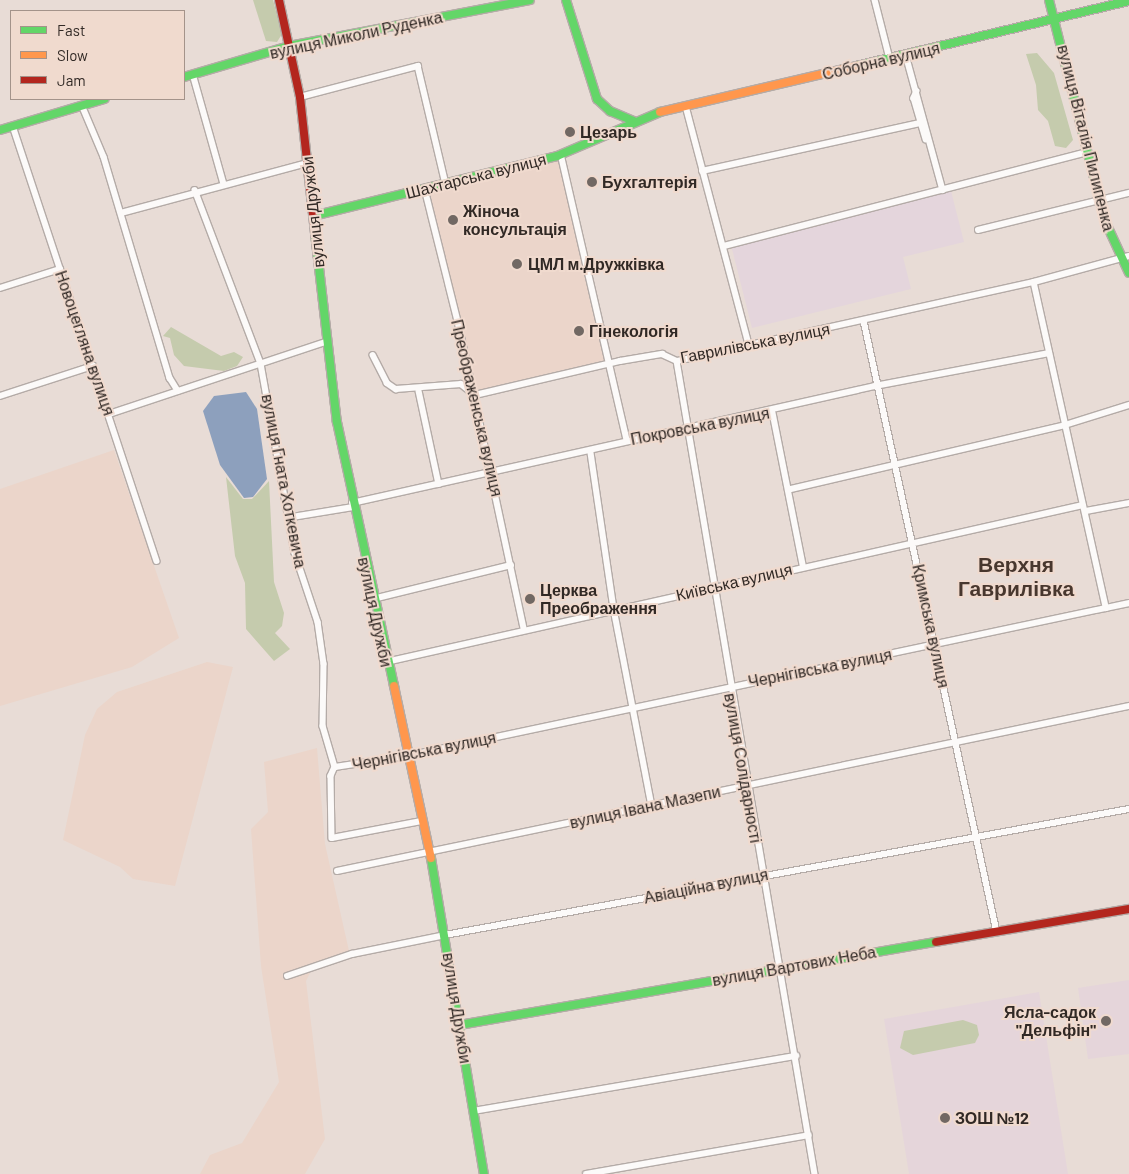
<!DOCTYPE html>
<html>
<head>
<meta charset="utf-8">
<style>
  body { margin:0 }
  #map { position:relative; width:1129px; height:1174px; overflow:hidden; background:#e8dcd6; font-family:Barlow,sans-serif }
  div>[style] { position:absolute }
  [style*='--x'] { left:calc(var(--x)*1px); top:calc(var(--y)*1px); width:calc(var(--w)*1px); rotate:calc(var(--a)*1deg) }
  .commercial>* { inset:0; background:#e4d5dc }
  .built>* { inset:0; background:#ebd5ca; transform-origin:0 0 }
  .education>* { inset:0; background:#e5d5da }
  .green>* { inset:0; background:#c5cbad }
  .water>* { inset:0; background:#8da0bd }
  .roads { filter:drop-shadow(1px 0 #b4aba7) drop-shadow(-1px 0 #b4aba7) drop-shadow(0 1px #b4aba7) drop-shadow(0 -1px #b4aba7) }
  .street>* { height:5.5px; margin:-2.75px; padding:0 2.75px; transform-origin:2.75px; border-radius:2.75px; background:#fcfaf9 }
  .fast>* { height:8px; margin:-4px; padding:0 4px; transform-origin:4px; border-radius:4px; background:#63d668 }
  .slow>* { height:8px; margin:-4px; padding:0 4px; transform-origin:4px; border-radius:4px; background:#ff974d }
  .jam>* { height:8px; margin:-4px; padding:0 4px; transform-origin:4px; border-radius:4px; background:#b3261e }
  .dots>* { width:14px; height:14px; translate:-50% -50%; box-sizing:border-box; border:2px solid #f0dace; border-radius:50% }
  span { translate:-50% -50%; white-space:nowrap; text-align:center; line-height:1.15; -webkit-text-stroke:4px #f0dace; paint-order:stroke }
  .street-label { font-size:16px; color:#312925 }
  .poi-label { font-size:16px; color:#312925; font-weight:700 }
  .left { translate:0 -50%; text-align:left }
  .right { translate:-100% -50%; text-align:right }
  .district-label { font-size:21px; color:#48372e; font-weight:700 }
  .legend { position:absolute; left:10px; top:10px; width:175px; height:90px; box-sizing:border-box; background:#f0dace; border:1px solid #a4938a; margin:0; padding:6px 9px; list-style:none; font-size:15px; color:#312925 }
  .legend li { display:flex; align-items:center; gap:10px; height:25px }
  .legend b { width:25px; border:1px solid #a4938a }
</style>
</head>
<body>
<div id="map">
  <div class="commercial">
    <i style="clip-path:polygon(951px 191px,964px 242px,903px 257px,911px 289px,752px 328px,731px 245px)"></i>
  </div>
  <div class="built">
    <i style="left:560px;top:158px;width:212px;height:135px;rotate:77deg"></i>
    <i style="clip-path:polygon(114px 450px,179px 638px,132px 667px,0 706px,0 489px)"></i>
    <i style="clip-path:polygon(207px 662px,233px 667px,175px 886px,133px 879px,120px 867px,63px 840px,85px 735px,97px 709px,117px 692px)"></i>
    <i style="clip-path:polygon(317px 748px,325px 844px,349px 951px,312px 969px,306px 981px,325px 1139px,305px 1174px,200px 1174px,210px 1155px,242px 1143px,279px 1082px,261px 966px,251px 829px,268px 812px,264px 762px)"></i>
  </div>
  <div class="education">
    <i style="clip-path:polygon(1129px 980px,1129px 1054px,1088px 1059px,1078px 988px)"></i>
    <i style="clip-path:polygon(1039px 992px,1068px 1174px,909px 1174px,884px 1019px)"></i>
  </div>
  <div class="green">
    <i style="clip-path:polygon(253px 0,273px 0,282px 34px,277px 42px,266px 41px)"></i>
    <i style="clip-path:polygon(1037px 53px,1054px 73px,1073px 140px,1066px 148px,1055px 146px,1048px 121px,1038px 110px,1036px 85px,1026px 54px)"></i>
    <i style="clip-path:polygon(171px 327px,221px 356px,234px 352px,243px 357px,237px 366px,224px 371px,184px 366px,174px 355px,170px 338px,163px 336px)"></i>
    <i style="clip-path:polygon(226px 477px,243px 499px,252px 499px,269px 481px,274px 582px,284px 613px,282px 626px,275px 633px,290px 649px,274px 661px,246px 629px,245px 583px,235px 556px)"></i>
    <i style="clip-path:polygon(963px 1020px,977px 1025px,979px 1035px,975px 1043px,913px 1055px,900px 1048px,904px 1031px)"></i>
  </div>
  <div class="water">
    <i style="clip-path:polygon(246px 392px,257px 409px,267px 479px,253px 497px,244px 498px,220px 465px,203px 411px,214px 396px)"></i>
  </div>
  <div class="roads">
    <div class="street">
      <i style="--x:875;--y:0;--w:61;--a:75.7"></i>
      <i style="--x:906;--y:55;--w:140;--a:74.7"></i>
      <i style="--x:193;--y:74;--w:114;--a:74.3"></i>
      <i style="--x:917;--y:91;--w:8;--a:113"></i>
      <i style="--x:914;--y:98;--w:43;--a:73.7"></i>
      <i style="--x:300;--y:97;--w:122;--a:-14.7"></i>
      <i style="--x:418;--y:66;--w:121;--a:76.7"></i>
      <i style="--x:82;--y:105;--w:56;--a:67.1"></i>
      <i style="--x:104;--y:157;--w:231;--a:73.4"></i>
      <i style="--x:170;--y:378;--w:15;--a:58"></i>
      <i style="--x:686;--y:106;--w:247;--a:75.2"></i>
      <i style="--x:13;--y:126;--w:458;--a:71.7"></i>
      <i style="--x:561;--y:154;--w:294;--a:77"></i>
      <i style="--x:702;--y:171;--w:224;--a:-12.4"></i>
      <i style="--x:425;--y:189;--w:140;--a:76"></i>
      <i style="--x:459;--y:325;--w:311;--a:77.9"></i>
      <i style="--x:195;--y:190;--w:186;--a:69.2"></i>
      <i style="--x:261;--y:364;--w:192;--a:79.8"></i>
      <i style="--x:295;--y:553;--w:73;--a:71.6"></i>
      <i style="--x:318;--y:622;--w:42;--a:81.9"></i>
      <i style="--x:324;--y:664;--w:62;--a:90.9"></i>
      <i style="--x:323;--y:726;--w:43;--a:73.7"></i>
      <i style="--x:335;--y:767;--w:10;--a:114"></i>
      <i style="--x:331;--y:776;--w:62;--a:89.1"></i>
      <i style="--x:332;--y:838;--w:92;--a:-10.7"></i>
      <i style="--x:121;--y:213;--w:194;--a:-15"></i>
      <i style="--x:978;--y:230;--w:155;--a:-13.8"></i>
      <i style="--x:724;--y:246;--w:376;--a:-14.5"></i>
      <i style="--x:1034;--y:282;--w:334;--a:77.5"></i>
      <i style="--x:0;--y:288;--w:63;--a:-17.6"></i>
      <i style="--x:864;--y:321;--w:625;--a:77.72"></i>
      <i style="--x:373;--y:355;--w:31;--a:63"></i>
      <i style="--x:387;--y:383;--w:11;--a:34"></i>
      <i style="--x:396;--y:389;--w:65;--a:-4.4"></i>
      <i style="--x:461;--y:384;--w:18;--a:38"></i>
      <i style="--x:475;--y:395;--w:149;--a:-13.2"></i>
      <i style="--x:620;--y:361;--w:43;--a:-9.5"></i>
      <i style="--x:662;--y:354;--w:17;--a:25"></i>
      <i style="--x:677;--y:361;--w:366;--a:-12.5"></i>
      <i style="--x:1034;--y:282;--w:98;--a:-15.3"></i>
      <i style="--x:677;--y:361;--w:825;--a:80.37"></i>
      <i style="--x:419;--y:391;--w:95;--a:77.9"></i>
      <i style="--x:0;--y:396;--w:98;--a:-17.9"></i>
      <i style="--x:773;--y:413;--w:155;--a:78.8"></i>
      <i style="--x:109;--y:414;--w:228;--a:-18.4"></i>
      <i style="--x:591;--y:453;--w:158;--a:81.6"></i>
      <i style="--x:614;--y:609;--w:202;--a:79.1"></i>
      <i style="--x:791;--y:489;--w:281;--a:-13.1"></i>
      <i style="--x:1065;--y:425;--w:67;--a:-17.4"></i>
      <i style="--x:352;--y:503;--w:536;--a:-12.61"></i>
      <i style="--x:875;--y:386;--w:177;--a:-10.7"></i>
      <i style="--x:1086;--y:511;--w:44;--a:-10.5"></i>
      <i style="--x:292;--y:517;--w:62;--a:-9.3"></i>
      <i style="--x:373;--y:599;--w:142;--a:-13.8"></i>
      <i style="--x:386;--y:662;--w:714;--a:-12.69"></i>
      <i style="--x:335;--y:767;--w:73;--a:-8.7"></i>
      <i style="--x:407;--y:756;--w:738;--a:-11.96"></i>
      <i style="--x:337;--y:871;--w:809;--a:-11.77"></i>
      <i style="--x:287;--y:976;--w:69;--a:-18.7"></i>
      <i style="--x:352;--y:954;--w:95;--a:-11.5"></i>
      <i style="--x:445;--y:935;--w:696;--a:-10.44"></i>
      <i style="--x:473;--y:1111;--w:328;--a:-9.7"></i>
      <i style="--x:586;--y:1174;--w:226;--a:-9.9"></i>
    </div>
    <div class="fast">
      <i style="--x:566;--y:0;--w:104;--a:72.6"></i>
      <i style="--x:597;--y:99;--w:18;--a:43"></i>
      <i style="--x:610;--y:111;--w:26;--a:23"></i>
      <i style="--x:1049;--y:0;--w:228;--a:75.8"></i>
      <i style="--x:1105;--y:221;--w:57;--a:65.2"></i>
      <i style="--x:860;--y:65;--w:277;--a:-13.4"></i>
      <i style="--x:184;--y:77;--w:109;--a:-16.4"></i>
      <i style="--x:289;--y:46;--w:245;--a:-10.8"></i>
      <i style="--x:0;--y:130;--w:109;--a:-16.6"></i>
      <i style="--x:313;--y:216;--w:251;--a:-13.8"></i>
      <i style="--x:557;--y:156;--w:112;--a:-23.1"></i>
      <i style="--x:315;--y:233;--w:190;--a:83.4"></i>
      <i style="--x:337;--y:422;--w:270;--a:77.8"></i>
      <i style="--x:431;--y:858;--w:320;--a:80.5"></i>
      <i style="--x:459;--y:1025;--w:484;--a:-9.9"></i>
    </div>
    <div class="slow">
      <i style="--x:660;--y:112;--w:205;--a:-13.2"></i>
      <i style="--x:394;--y:686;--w:176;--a:77.9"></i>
    </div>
    <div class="jam">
      <i style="--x:279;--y:0;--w:99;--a:77.8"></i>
      <i style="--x:300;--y:97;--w:137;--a:83.7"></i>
      <i style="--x:936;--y:942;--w:196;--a:-9.7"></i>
    </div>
  </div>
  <div class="dots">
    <i style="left:570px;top:132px;background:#716863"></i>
    <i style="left:592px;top:182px;background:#716863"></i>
    <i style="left:453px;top:220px;background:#716863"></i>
    <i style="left:517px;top:264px;background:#716863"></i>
    <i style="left:579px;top:331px;background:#716863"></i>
    <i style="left:530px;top:599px;background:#716863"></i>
    <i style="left:1106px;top:1021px;background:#716863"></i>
    <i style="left:945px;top:1118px;background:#716863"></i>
  </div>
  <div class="street-label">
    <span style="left:356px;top:35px;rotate:-12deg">вулиця Миколи Руденка</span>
    <span style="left:881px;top:61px;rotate:-13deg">Соборна вулиця</span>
    <span style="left:1086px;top:138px;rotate:76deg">вулиця Віталія Пилипенка</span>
    <span style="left:476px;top:176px;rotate:-14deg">Шахтарська вулиця</span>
    <span style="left:313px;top:212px;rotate:-96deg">вулиця Дружби</span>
    <span style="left:85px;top:343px;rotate:71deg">Новоцегляна вулиця</span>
    <span style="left:755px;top:343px;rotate:-11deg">Гаврилівська вулиця</span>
    <span style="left:477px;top:408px;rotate:77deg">Преображенська вулиця</span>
    <span style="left:700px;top:426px;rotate:-11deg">Покровська вулиця</span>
    <span style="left:284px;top:481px;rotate:79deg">вулиця Гната Хоткевича</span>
    <span style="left:734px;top:582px;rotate:-13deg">Київська вулиця</span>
    <span style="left:375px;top:612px;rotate:78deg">вулиця Дружби</span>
    <span style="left:931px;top:626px;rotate:78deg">Кримська вулиця</span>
    <span style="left:820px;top:668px;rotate:-11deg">Чернігівська вулиця</span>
    <span style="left:424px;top:751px;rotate:-11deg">Чернігівська вулиця</span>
    <span style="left:743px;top:768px;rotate:80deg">вулиця Солідарності</span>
    <span style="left:645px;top:807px;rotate:-12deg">вулиця Івана Мазепи</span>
    <span style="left:706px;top:886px;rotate:-11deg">Авіаційна вулиця</span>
    <span style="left:794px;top:966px;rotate:-10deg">вулиця Вартових Неба</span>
    <span style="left:457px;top:1008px;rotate:81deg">вулиця Дружби</span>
  </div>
  <div class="poi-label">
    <span class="left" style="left:580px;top:132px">Цезарь</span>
    <span class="left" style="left:602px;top:182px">Бухгалтерія</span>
    <span class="left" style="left:463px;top:220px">Жіноча<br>консультація</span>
    <span class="left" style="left:528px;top:264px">ЦМЛ м.Дружківка</span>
    <span class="left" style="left:589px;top:331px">Гінекологія</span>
    <span class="left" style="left:540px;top:599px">Церква<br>Преображення</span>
    <span class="right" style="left:1096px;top:1021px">Ясла-садок<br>"Дельфін"</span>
    <span class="left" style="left:955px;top:1118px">ЗОШ №12</span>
  </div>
  <div class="district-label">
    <span style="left:1016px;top:576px">Верхня<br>Гаврилівка</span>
  </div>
  <ul class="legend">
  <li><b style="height:6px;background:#63d668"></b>Fast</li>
  <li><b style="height:6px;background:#ff974d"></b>Slow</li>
  <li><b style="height:6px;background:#b3261e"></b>Jam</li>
  </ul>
</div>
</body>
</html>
